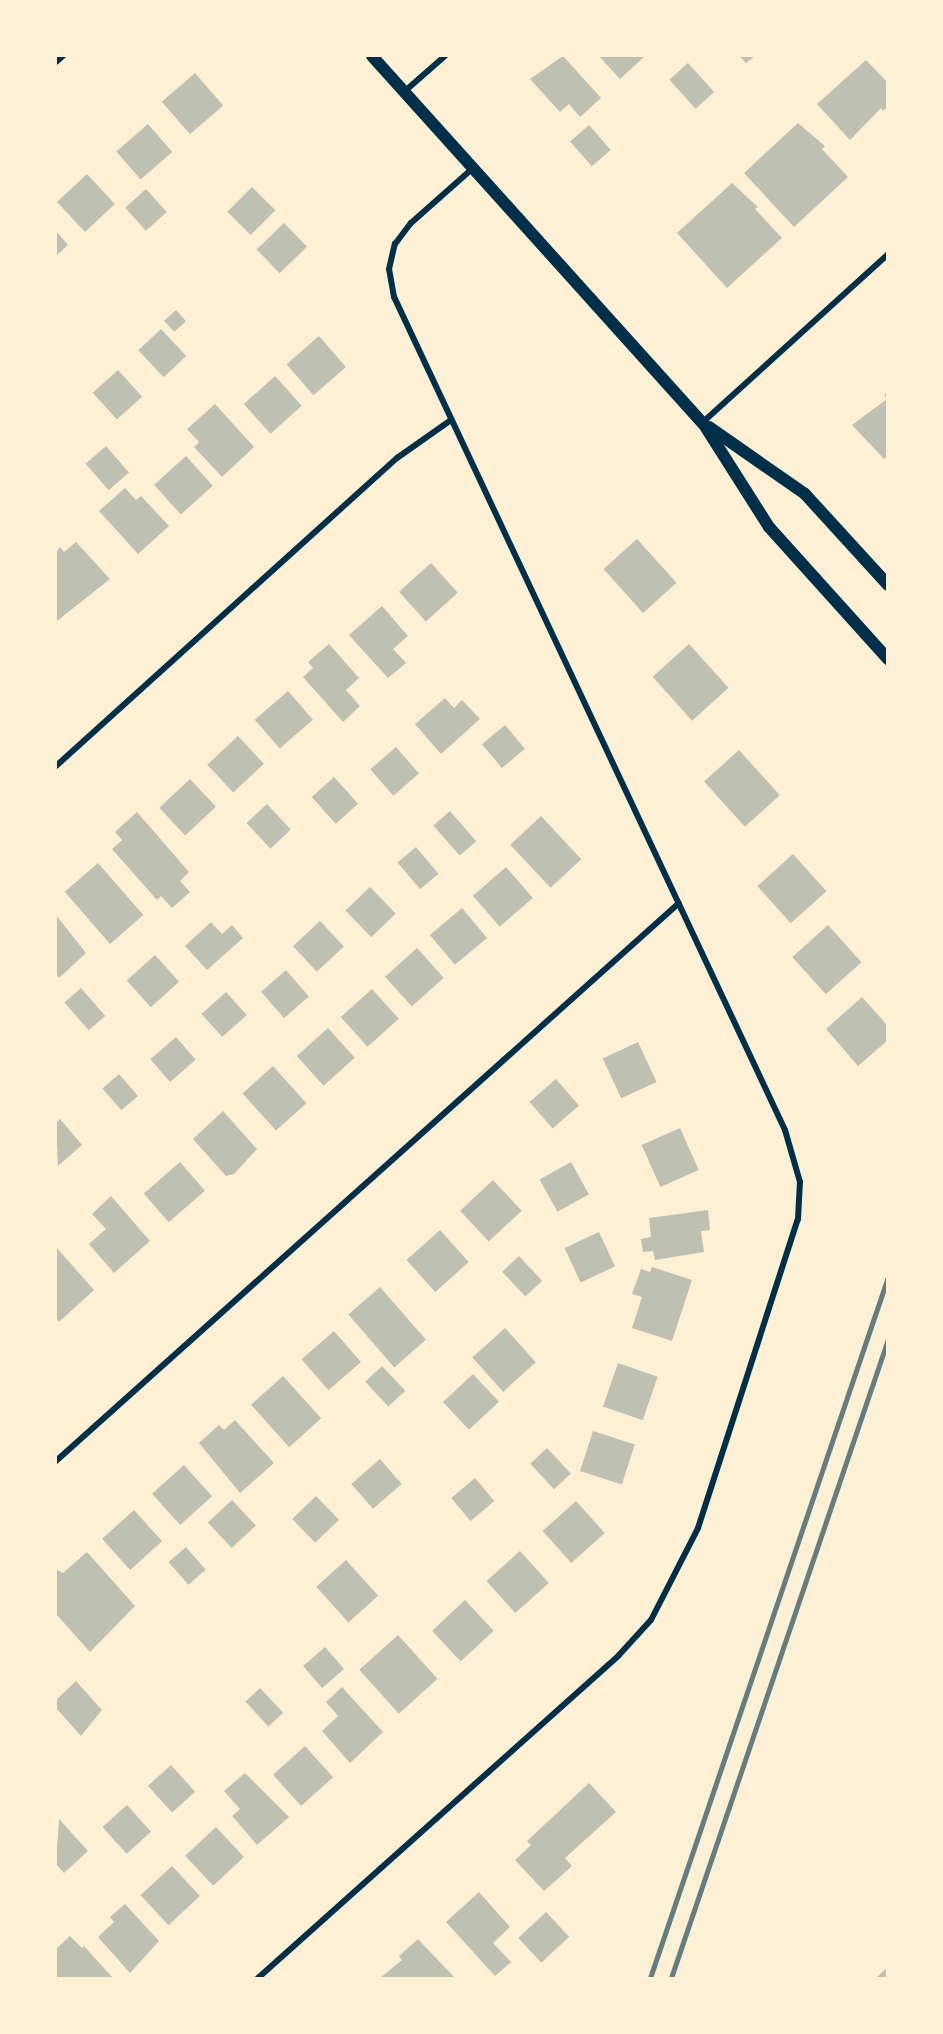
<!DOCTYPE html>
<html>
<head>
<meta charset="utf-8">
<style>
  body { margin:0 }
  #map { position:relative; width:943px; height:2034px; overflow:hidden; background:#fdf0d5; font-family:Rubik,sans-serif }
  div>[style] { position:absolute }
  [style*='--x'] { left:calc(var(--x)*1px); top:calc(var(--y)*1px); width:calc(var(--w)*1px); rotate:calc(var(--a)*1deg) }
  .building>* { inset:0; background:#bec0b2; transform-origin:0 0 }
  .minor>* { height:6px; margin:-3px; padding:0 3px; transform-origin:3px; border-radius:3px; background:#003049 }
  .secondary>* { height:12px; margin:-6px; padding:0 6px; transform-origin:6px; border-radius:6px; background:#003049 }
  .rail>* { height:4.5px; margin:-2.25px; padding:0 2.25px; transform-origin:2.25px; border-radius:2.25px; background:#657d81 }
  span { translate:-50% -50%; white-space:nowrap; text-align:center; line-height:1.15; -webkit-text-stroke:6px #fdf0d5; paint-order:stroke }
  .frame { position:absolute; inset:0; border:57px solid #fdf0d5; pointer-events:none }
</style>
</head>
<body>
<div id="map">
  <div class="building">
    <i style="clip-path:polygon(563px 56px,601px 98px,580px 117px,569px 104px,560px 112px,530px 79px)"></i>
    <i style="clip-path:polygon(599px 56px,645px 56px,620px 79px)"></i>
    <i style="clip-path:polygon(739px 56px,755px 56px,746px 63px)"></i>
    <i style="clip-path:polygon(866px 60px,888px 83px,888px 107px,883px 111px,881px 108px,850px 140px,817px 104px)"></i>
    <i style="left:688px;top:63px;width:39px;height:25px;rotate:48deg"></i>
    <i style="left:195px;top:73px;width:43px;height:44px;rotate:49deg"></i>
    <i style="clip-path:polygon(798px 123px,825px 146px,822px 149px,848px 177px,794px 227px,744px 173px)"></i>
    <i style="left:148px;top:124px;width:37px;height:42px;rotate:49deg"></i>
    <i style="left:589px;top:125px;width:33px;height:25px;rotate:49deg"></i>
    <i style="left:87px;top:174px;width:41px;height:41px;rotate:47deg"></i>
    <i style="clip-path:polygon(732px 183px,758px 207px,755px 209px,782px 238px,727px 288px,677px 233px)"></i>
    <i style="left:252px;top:187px;width:33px;height:35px;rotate:45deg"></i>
    <i style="left:146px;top:189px;width:31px;height:28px;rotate:48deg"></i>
    <i style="left:284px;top:223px;width:33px;height:38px;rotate:46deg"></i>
    <i style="clip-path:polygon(56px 231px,68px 245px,56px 256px)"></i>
    <i style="left:176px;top:310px;width:15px;height:16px;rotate:48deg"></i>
    <i style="left:161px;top:329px;width:37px;height:31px;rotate:47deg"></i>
    <i style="left:319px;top:336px;width:41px;height:43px;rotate:49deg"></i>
    <i style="left:118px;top:370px;width:36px;height:34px;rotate:48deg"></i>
    <i style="left:275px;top:376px;width:40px;height:42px;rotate:48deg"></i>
    <i style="clip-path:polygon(888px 392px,888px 456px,884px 459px,852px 425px,887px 399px,884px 395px)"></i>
    <i style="clip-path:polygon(215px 404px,254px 447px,222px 477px,194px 447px,199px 442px,187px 429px)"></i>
    <i style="left:106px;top:446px;width:35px;height:27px;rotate:49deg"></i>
    <i style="left:186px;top:456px;width:40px;height:43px;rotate:48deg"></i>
    <i style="clip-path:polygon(125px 488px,136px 500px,141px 496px,169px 526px,138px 554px,99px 511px)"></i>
    <i style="left:637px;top:539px;width:59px;height:45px;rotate:48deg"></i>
    <i style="clip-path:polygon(76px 542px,110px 579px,57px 621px,56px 552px,60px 547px,64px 552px)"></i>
    <i style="left:431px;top:563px;width:40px;height:43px;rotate:48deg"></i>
    <i style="clip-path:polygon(382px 606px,408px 636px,393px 649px,406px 663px,388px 678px,349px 635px)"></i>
    <i style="clip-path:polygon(329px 644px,359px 678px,346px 690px,360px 706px,343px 722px,303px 677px,313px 668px,308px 662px)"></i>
    <i style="left:689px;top:644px;width:59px;height:49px;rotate:48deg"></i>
    <i style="left:288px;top:691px;width:38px;height:44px;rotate:49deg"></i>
    <i style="clip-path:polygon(445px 698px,454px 708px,462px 700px,480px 719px,441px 754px,415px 724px)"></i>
    <i style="left:505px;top:725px;width:31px;height:30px;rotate:50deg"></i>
    <i style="left:238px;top:736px;width:38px;height:42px;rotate:47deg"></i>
    <i style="left:396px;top:747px;width:35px;height:34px;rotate:49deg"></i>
    <i style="left:739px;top:750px;width:61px;height:47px;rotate:48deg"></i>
    <i style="left:334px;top:777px;width:36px;height:30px;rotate:48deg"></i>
    <i style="left:190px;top:779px;width:38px;height:42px;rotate:47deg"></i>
    <i style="left:267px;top:804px;width:35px;height:28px;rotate:47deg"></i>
    <i style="left:450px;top:811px;width:40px;height:22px;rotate:49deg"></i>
    <i style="clip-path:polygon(137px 812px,189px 872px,180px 881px,190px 892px,172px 908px,161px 896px,157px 900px,112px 849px,122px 840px,115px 832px)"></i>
    <i style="left:541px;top:816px;width:59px;height:42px;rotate:47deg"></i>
    <i style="left:416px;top:847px;width:35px;height:24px;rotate:50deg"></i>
    <i style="left:793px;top:854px;width:50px;height:48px;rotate:48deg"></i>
    <i style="left:98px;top:863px;width:69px;height:44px;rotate:49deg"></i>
    <i style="left:506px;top:867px;width:41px;height:44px;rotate:49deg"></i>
    <i style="left:370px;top:887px;width:37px;height:34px;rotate:46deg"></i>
    <i style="left:462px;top:908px;width:39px;height:42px;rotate:50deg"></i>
    <i style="clip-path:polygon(56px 915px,86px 953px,59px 978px,56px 974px)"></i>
    <i style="left:320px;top:921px;width:35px;height:37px;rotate:47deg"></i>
    <i style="clip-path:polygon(211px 922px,222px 934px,232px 925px,243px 938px,207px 970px,185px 946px)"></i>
    <i style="left:828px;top:925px;width:50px;height:48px;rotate:48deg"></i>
    <i style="left:417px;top:948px;width:40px;height:43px;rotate:48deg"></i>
    <i style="left:155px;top:955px;width:36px;height:38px;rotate:48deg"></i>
    <i style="left:286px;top:970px;width:35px;height:33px;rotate:49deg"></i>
    <i style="left:81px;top:988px;width:37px;height:22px;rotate:49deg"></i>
    <i style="left:372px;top:989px;width:40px;height:42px;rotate:48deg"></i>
    <i style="left:226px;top:992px;width:31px;height:33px;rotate:48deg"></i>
    <i style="clip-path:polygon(862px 997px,888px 1026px,888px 1040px,858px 1066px,826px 1029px)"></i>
    <i style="left:328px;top:1028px;width:40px;height:42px;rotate:48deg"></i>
    <i style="left:176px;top:1037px;width:30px;height:34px;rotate:49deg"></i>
    <i style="left:638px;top:1042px;width:44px;height:39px;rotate:65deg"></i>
    <i style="left:273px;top:1066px;width:50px;height:41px;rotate:48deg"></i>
    <i style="left:119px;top:1074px;width:29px;height:22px;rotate:49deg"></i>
    <i style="left:556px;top:1079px;width:35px;height:35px;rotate:49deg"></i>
    <i style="clip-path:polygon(223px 1111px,257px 1149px,234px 1174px,226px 1176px,193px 1139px)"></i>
    <i style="clip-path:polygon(60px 1119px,82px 1145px,58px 1166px,56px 1123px)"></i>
    <i style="left:680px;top:1128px;width:46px;height:42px;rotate:66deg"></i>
    <i style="left:180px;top:1162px;width:38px;height:48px;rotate:49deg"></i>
    <i style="left:571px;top:1162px;width:37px;height:36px;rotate:61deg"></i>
    <i style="left:493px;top:1180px;width:42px;height:45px;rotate:47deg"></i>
    <i style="clip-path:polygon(111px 1196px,150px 1241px,114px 1273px,89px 1244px,106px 1229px,92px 1214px)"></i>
    <i style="clip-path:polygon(708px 1210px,710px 1230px,701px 1231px,704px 1252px,655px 1260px,653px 1251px,643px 1252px,641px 1239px,651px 1237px,649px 1218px)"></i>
    <i style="left:440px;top:1230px;width:43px;height:45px;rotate:48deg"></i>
    <i style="left:599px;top:1232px;width:38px;height:38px;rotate:65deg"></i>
    <i style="clip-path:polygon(56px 1247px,94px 1290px,59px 1322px,56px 1318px)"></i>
    <i style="left:519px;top:1256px;width:34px;height:23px;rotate:47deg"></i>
    <i style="clip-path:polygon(652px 1267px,692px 1280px,672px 1341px,632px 1328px,642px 1297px,632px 1294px,641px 1269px,650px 1272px)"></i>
    <i style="left:380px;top:1287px;width:70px;height:42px;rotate:49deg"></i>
    <i style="left:505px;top:1328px;width:46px;height:44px;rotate:48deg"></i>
    <i style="left:334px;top:1331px;width:41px;height:43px;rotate:49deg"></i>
    <i style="left:618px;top:1363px;width:42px;height:46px;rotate:19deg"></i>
    <i style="left:382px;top:1366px;width:34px;height:23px;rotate:47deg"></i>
    <i style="left:473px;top:1374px;width:38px;height:41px;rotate:47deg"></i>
    <i style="left:283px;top:1376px;width:57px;height:43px;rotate:48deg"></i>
    <i style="clip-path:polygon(235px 1420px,274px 1463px,240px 1493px,199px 1443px,219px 1425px,224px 1430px)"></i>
    <i style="left:593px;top:1431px;width:44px;height:42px;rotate:18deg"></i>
    <i style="left:547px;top:1448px;width:35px;height:23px;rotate:47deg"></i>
    <i style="left:380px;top:1459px;width:33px;height:38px;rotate:49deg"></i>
    <i style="left:184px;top:1465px;width:42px;height:43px;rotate:48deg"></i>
    <i style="left:475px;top:1478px;width:30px;height:31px;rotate:50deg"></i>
    <i style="left:316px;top:1496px;width:33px;height:33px;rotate:46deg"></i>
    <i style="left:232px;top:1500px;width:35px;height:33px;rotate:47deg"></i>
    <i style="left:576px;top:1501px;width:43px;height:45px;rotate:48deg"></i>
    <i style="left:134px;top:1510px;width:42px;height:43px;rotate:48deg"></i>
    <i style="left:186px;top:1547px;width:30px;height:23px;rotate:49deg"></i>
    <i style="left:520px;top:1551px;width:43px;height:45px;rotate:48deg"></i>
    <i style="clip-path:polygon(87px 1552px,135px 1606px,90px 1652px,56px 1614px,56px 1569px,63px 1573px)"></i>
    <i style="left:346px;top:1560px;width:48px;height:40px;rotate:48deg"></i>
    <i style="left:465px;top:1600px;width:42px;height:45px;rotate:47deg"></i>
    <i style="left:398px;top:1635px;width:59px;height:52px;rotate:48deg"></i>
    <i style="left:325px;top:1647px;width:29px;height:29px;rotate:49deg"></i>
    <i style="clip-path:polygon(76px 1681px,102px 1710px,81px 1736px,56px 1708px,56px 1700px)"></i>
    <i style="clip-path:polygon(342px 1687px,383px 1732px,350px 1763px,322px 1731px,338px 1716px,326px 1702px)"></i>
    <i style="left:260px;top:1688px;width:34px;height:20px;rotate:47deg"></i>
    <i style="left:305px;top:1746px;width:42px;height:43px;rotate:48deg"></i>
    <i style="left:171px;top:1765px;width:36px;height:31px;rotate:48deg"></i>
    <i style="clip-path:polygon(245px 1773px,289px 1817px,257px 1845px,232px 1816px,240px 1809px,224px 1791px)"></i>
    <i style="clip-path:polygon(589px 1783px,616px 1812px,565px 1858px,572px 1866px,544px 1891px,515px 1860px,531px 1845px,527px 1841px)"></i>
    <i style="left:127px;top:1805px;width:36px;height:33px;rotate:48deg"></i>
    <i style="clip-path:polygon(59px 1819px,88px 1851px,64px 1873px,56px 1864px)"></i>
    <i style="left:216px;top:1827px;width:41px;height:42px;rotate:47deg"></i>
    <i style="left:172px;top:1866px;width:41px;height:43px;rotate:47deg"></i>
    <i style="clip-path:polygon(479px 1892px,510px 1927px,493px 1943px,511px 1962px,495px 1976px,446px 1922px)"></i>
    <i style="clip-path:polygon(125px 1904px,159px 1941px,130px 1973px,98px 1937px,114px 1922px,110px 1917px)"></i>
    <i style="left:546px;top:1912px;width:34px;height:38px;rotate:47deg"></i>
    <i style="clip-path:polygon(70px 1936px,82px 1948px,84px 1946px,112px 1977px,56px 1978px,56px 1949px)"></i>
    <i style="clip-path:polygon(418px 1939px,455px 1978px,380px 1978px,402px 1960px,399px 1956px)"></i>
    <i style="clip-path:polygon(886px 1969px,888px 1978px,876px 1978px)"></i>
  </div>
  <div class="minor">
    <i style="--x:56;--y:62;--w:9;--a:-41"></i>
    <i style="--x:405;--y:91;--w:53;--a:-41.2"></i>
    <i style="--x:703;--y:422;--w:250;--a:-42.2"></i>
    <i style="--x:56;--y:766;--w:460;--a:-42.1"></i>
    <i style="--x:397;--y:458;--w:66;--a:-35.1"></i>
    <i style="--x:56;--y:1461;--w:836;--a:-41.85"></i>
    <i style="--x:258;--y:1978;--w:484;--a:-41.8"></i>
    <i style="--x:619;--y:1655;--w:47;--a:-47.6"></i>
    <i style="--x:651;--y:1620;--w:103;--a:-62.9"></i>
    <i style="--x:698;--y:1528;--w:325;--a:-72.1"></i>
    <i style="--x:798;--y:1219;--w:37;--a:-87"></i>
    <i style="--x:800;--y:1182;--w:54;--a:-106.1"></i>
    <i style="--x:785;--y:1130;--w:920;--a:-115.14"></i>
    <i style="--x:394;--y:297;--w:28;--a:-100"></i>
    <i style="--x:389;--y:269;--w:26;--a:-77"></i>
    <i style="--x:395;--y:244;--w:26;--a:-53"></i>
    <i style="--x:411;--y:223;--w:83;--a:-41.6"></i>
  </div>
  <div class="secondary">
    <i style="--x:372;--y:56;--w:494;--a:48"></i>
    <i style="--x:703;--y:423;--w:123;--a:57.6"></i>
    <i style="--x:769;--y:527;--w:178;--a:48"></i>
    <i style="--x:709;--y:427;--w:117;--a:34.9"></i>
    <i style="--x:805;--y:494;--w:123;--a:47.6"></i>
  </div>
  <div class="rail">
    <i style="--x:650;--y:1978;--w:740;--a:-71.25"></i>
    <i style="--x:671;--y:1978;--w:675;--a:-71.24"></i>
  </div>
  <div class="frame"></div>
</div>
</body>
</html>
